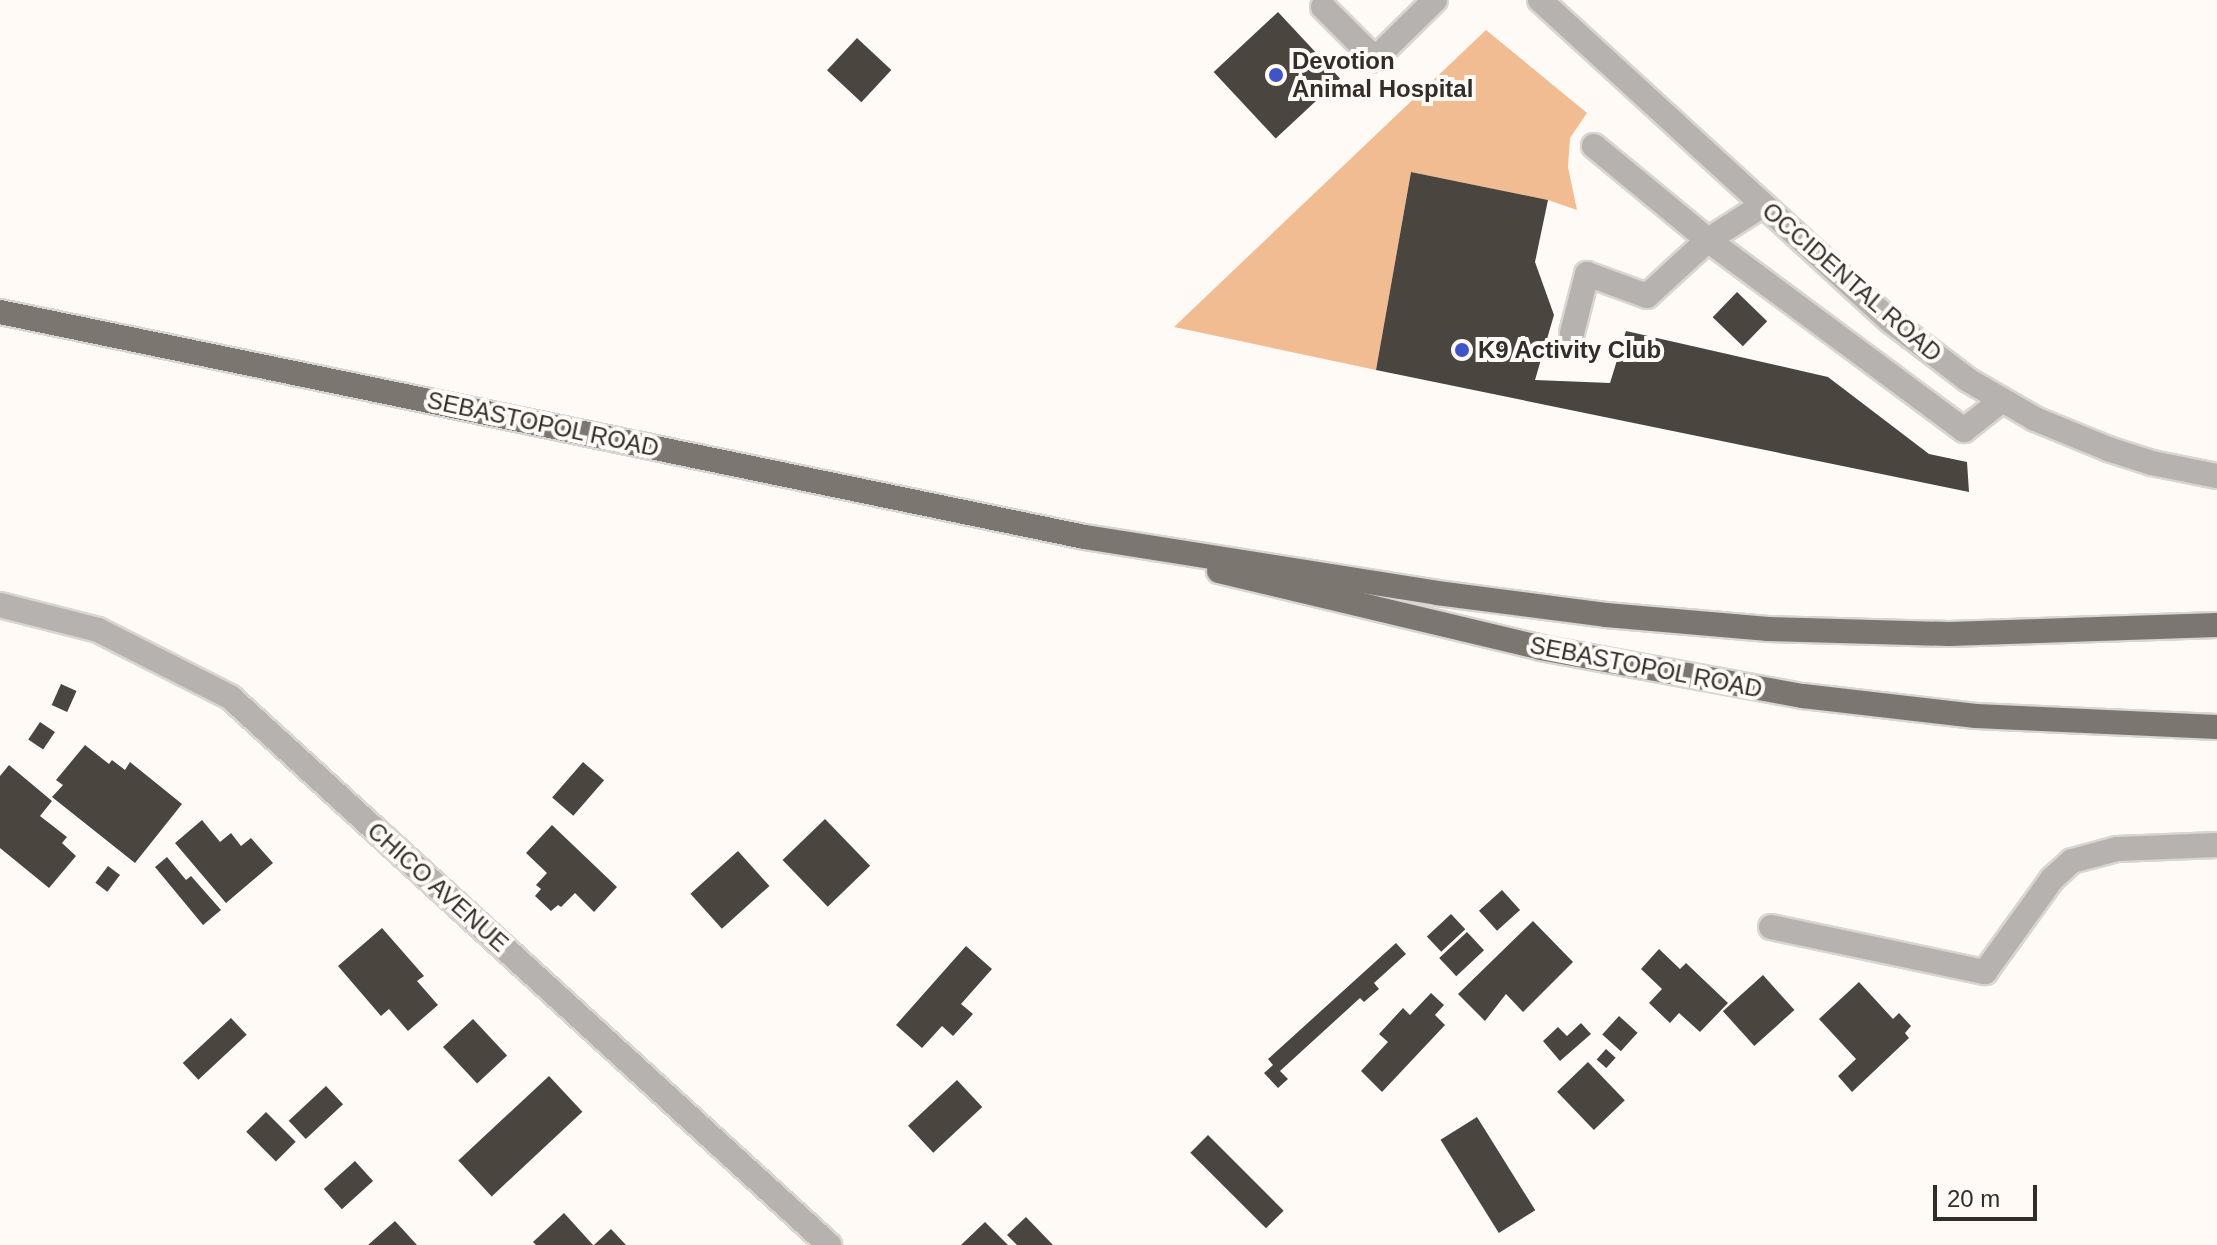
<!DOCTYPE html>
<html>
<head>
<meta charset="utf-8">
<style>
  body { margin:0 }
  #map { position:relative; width:2217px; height:1245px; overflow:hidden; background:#fffaf6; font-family:Arial,sans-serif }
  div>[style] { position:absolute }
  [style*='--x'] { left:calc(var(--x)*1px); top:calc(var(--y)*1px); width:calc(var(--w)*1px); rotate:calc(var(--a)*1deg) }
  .green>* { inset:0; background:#f1bc92 }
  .building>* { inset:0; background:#4b4540; transform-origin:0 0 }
  .roads { filter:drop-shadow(2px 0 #dad5d1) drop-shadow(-2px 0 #dad5d1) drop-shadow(0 2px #dad5d1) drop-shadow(0 -2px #dad5d1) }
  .minor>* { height:24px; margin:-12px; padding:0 12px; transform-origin:12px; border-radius:12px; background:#b6b2b0 }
  .major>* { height:24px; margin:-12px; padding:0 12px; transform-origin:12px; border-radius:12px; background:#7c7671 }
  .dots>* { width:22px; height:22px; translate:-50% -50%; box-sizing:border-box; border:4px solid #fffaf6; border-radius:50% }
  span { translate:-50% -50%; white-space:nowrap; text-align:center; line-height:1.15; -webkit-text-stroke:8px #fffaf6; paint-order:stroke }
  .poi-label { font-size:24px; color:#302d2b; font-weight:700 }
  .left { translate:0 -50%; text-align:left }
  .street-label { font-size:24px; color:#302d2b }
  .scale { position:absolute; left:1933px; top:1185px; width:104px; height:36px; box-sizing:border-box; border:4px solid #302d2b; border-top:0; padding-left:10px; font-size:24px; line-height:28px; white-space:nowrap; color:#302d2b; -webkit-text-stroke:6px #fffaf6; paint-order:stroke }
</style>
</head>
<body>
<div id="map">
  <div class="green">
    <i style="clip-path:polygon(1486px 30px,1587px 113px,1570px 138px,1568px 167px,1577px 210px,1548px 200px,1411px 172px,1376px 370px,1174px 327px)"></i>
  </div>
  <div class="building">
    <i style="left:1278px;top:12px;width:91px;height:88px;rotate:47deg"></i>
    <i style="left:857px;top:38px;width:47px;height:44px;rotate:43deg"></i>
    <i style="clip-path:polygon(1411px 172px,1548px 200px,1535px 262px,1554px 315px,1535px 380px,1610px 383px,1626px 331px,1828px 377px,1929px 454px,1967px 462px,1969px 492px,1376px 370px)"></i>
    <i style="left:1737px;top:292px;width:42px;height:35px;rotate:44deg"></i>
    <i style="left:61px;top:684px;width:17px;height:23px;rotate:24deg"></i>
    <i style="left:40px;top:722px;width:18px;height:21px;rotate:34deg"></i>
    <i style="clip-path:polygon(85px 745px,109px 764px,112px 760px,125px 770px,130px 762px,182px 804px,135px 863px,52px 797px,63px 785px,56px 780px)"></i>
    <i style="left:583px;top:762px;width:28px;height:47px;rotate:41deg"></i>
    <i style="clip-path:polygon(9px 765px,52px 801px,40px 816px,67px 837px,62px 843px,76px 856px,49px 888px,0 848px,0 776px)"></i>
    <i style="left:825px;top:819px;width:65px;height:59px;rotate:46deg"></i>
    <i style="clip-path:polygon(202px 820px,220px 842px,231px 833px,241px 846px,251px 838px,273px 863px,226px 903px,175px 843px)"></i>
    <i style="clip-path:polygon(552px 825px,617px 887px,594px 912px,575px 893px,561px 907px,558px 905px,551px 911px,535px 896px,541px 889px,536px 885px,547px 873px,526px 853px)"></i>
    <i style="left:738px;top:851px;width:47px;height:64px;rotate:48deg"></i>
    <i style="clip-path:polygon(167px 857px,186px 880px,191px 876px,221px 910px,203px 925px,155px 867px)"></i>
    <i style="left:108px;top:866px;width:15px;height:21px;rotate:37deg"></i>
    <i style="left:1502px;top:890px;width:27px;height:31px;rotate:48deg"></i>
    <i style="left:1451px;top:914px;width:21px;height:33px;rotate:47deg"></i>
    <i style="clip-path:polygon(1533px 921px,1573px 962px,1523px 1012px,1506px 994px,1485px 1021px,1458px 994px)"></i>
    <i style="clip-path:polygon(382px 928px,424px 976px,417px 981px,438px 1005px,408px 1031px,389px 1009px,381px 1016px,338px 966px)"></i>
    <i style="left:1467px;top:932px;width:25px;height:38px;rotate:47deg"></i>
    <i style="clip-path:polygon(1396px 943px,1406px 954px,1374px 983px,1379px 989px,1364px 1002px,1360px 998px,1280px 1071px,1288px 1079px,1278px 1088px,1264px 1073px,1273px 1065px,1268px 1059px)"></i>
    <i style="clip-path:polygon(966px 946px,992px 969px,961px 1004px,973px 1014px,953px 1036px,942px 1026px,922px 1048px,896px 1025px)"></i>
    <i style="clip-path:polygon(1659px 949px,1680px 969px,1686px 963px,1728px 1003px,1700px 1032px,1679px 1013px,1670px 1023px,1649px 1003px,1662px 989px,1641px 969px)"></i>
    <i style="left:1763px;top:975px;width:47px;height:54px;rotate:48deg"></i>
    <i style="clip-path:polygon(1859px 982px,1893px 1019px,1899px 1013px,1911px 1026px,1905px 1033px,1909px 1038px,1852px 1092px,1838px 1076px,1856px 1059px,1819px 1019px)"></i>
    <i style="clip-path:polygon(1431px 993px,1444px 1005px,1435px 1015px,1445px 1025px,1382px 1092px,1361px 1071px,1388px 1042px,1379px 1034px,1403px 1008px,1410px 1015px)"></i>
    <i style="left:1619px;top:1016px;width:25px;height:25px;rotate:42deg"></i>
    <i style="left:231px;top:1018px;width:23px;height:66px;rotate:47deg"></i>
    <i style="left:473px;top:1019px;width:50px;height:41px;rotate:47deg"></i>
    <i style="clip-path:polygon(1581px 1023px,1591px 1034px,1560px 1061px,1543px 1041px,1558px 1027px,1567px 1036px)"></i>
    <i style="left:1606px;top:1049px;width:13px;height:14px;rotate:42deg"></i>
    <i style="left:1588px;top:1062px;width:53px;height:43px;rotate:46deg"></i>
    <i style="left:549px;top:1076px;width:49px;height:124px;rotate:47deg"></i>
    <i style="left:957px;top:1080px;width:37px;height:67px;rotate:47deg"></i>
    <i style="left:326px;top:1086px;width:25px;height:51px;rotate:47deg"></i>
    <i style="left:266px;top:1112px;width:42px;height:28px;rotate:45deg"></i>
    <i style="left:1477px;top:1117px;width:110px;height:43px;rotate:58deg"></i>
    <i style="left:1208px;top:1135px;width:107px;height:25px;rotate:45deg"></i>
    <i style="left:355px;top:1161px;width:27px;height:42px;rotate:48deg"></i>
    <i style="clip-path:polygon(564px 1213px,593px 1245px,536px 1245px,533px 1242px)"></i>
    <i style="clip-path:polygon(1026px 1217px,1053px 1245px,1017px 1245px,1007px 1235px)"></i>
    <i style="clip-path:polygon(395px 1221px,417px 1245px,368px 1245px)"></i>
    <i style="clip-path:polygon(985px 1222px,1008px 1245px,961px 1245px)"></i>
    <i style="clip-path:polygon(611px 1229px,626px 1245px,594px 1245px)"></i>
  </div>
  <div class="roads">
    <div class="minor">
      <i style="--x:1540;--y:0;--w:477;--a:42.5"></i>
      <i style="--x:1892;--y:322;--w:96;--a:37.3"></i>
      <i style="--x:1968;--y:380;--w:78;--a:30.2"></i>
      <i style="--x:2035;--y:419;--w:79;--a:22.3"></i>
      <i style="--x:2108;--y:449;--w:46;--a:17.7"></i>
      <i style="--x:2152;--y:463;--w:66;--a:11.3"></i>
      <i style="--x:1323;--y:7;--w:74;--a:45"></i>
      <i style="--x:1375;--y:59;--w:84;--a:-44.5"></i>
      <i style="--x:1594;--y:146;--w:148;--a:39.5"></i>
      <i style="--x:1708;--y:240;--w:319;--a:36.6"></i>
      <i style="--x:1964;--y:430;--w:47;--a:-38.1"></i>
      <i style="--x:1572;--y:333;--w:61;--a:-75.7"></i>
      <i style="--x:1587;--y:274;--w:64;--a:20.1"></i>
      <i style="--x:1647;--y:296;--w:83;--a:-42.6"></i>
      <i style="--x:1708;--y:240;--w:65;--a:-32.5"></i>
      <i style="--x:0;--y:605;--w:101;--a:14.3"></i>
      <i style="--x:98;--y:630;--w:148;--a:26.9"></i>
      <i style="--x:230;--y:697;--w:812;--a:42.45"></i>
      <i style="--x:1771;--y:927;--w:219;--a:11.9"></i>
      <i style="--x:1985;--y:972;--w:115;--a:-54.2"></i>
      <i style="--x:2052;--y:879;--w:27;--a:-42"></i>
      <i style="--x:2072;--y:861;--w:47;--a:-14.9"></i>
      <i style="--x:2117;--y:849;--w:100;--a:-2.3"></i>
    </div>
    <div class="major">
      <i style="--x:0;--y:312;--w:1108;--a:11.72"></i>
      <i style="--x:1085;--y:537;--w:356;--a:9"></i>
      <i style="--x:1437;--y:593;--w:170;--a:7.4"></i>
      <i style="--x:1606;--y:615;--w:163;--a:4.9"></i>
      <i style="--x:1768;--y:629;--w:181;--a:1.6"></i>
      <i style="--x:1949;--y:634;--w:268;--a:-1.9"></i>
      <i style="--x:1219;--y:571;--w:331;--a:13.4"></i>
      <i style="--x:1541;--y:648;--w:266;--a:10.4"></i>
      <i style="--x:1803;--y:696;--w:174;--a:6.6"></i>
      <i style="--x:1976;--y:716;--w:241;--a:2.6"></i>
    </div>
  </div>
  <div class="dots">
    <i style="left:1276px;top:75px;background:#3e54c7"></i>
    <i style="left:1462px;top:350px;background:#3e54c7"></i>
  </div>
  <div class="poi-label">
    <span class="left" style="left:1292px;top:75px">Devotion<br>Animal Hospital</span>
    <span class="left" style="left:1478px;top:350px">K9 Activity Club</span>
  </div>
  <div class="street-label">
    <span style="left:1852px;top:282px;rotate:41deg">OCCIDENTAL ROAD</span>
    <span style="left:543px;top:424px;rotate:12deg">SEBASTOPOL ROAD</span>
    <span style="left:1646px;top:667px;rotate:11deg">SEBASTOPOL ROAD</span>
    <span style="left:438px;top:887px;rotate:42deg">CHICO AVENUE</span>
  </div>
  <div class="scale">20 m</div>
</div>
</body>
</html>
